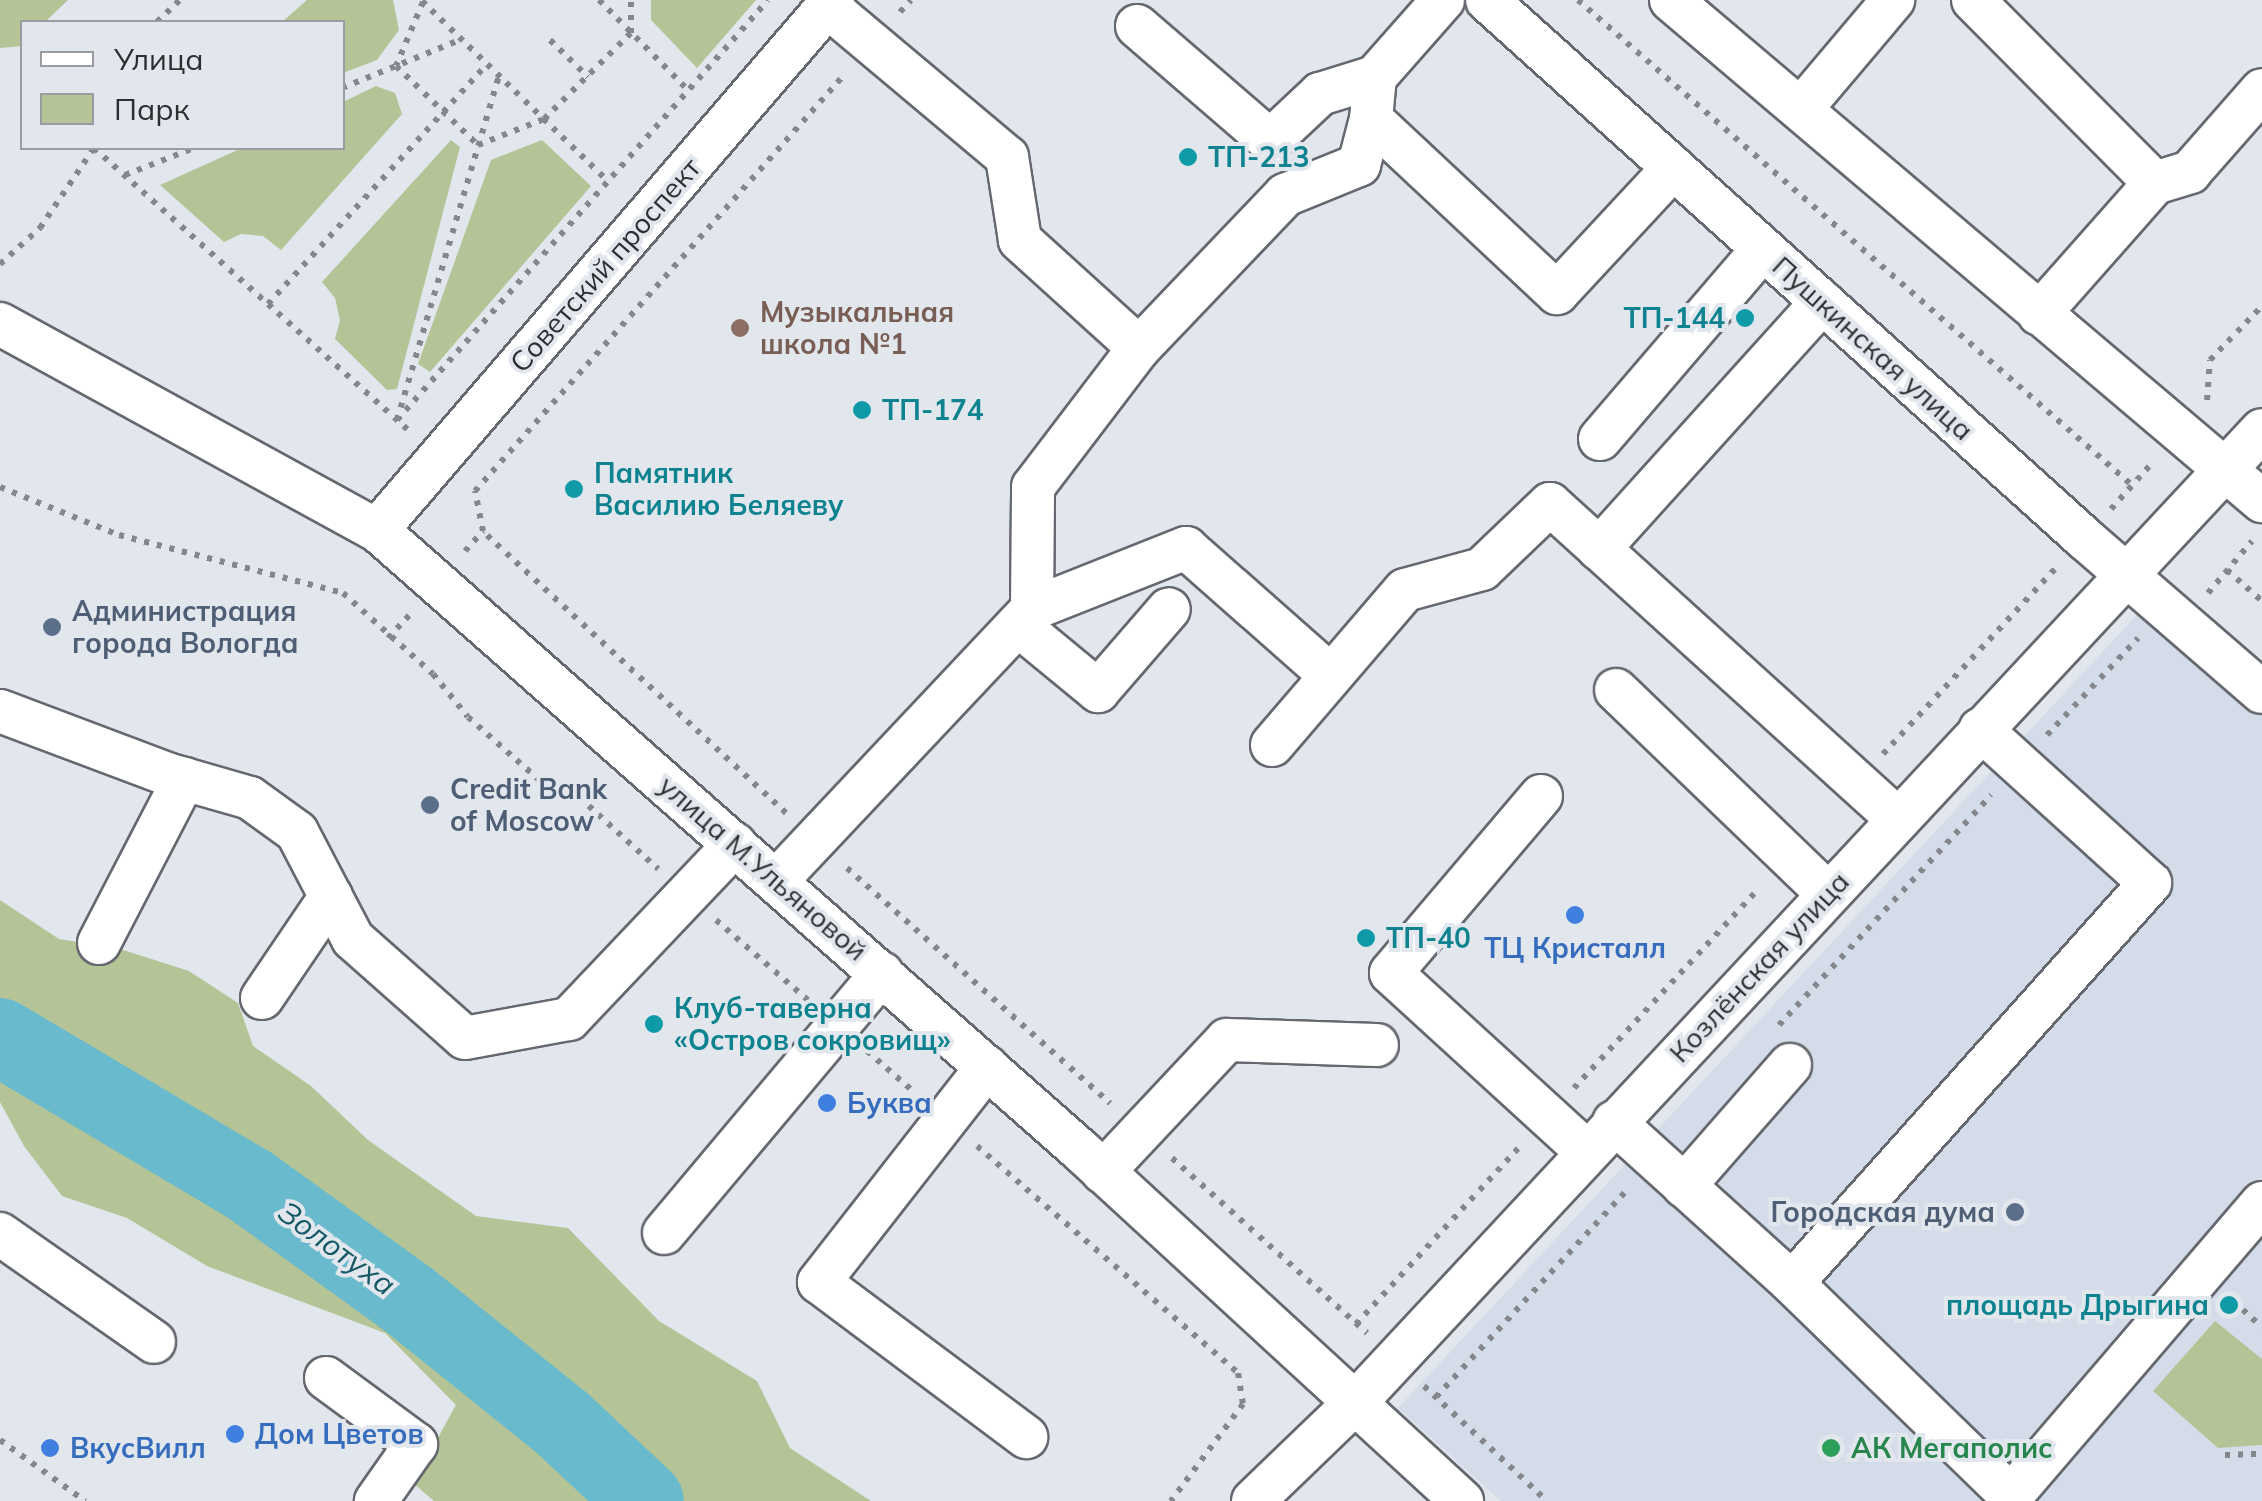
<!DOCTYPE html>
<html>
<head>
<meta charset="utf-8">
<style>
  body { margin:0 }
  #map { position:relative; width:2262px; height:1501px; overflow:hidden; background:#e2e6ed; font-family:Mulish,sans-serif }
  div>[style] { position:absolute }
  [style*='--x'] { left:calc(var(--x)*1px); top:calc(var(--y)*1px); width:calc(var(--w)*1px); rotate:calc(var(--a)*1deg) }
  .built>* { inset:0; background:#d4dce9 }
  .green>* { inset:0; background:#b5c497 }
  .river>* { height:78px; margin:-39px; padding:0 39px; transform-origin:39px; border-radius:39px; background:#69bacd }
  .path>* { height:6px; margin-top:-3px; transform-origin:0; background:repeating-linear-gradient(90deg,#85878c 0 5px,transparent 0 13px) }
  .roads { filter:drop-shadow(2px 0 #65686e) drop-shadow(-2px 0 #65686e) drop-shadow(0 2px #65686e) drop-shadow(0 -2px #65686e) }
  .minor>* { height:42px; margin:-21px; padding:0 21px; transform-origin:21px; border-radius:21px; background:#fff }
  .dots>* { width:28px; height:28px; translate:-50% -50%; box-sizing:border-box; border:5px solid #e2e6ed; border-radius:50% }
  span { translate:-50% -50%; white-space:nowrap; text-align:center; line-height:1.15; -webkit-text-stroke:8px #e2e6ed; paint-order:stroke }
  .culture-label { font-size:28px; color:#0d838f; font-weight:700 }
  .left { translate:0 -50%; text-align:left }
  .right { translate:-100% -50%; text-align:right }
  .street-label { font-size:28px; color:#2d2e31 }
  .education-label { font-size:28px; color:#785e54; font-weight:700 }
  .service-label { font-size:28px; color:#4e5e75; font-weight:700 }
  .shop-label { font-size:28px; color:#366cbe; font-weight:700 }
  .leisure-label { font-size:28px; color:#27864d; font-weight:700 }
  .water-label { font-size:30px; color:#135966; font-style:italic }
  .legend { position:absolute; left:20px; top:20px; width:325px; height:130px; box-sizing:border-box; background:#e2e6ed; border:2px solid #9a9ca2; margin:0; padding:12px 18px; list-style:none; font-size:30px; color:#2d2e31 }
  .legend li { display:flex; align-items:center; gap:20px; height:50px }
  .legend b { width:50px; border:2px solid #9a9ca2 }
</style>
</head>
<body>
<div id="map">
  <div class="built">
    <i style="clip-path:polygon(2151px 600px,2262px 696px,2262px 1501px,1501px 1501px,1398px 1408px)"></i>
  </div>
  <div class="green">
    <i style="clip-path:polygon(0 0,68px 0,45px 22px,22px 22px,22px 46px,0 48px)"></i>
    <i style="clip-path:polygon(307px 0,393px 0,399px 30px,377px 60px,343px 73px,342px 22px,282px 22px)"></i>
    <i style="clip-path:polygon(651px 0,756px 0,697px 68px,651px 20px)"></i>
    <i style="clip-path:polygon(376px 86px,395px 93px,402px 114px,281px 250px,263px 236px,241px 234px,224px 242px,160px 185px,242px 148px,342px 148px,343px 102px)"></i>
    <i style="clip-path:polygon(451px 140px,460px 147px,397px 389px,387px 390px,335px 339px,340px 320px,335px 298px,322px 282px)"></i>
    <i style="clip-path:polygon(542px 140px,591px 186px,430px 372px,418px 364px,491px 160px)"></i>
    <i style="clip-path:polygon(0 900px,59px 939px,117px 948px,189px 971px,238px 1003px,253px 1046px,311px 1086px,368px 1140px,476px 1216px,568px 1228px,659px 1321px,757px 1381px,790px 1448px,871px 1501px,434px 1501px,413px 1483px,456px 1405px,385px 1333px,207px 1266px,127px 1218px,62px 1196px,24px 1146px,0 1102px)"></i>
    <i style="clip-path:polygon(2215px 1321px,2262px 1359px,2262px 1445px,2218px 1448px,2153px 1391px)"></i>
  </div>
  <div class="river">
    <i style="--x:0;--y:1037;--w:288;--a:30.7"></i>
    <i style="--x:248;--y:1184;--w:198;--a:35.8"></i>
    <i style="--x:409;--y:1300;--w:195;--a:38.8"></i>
    <i style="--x:561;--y:1422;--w:115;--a:43.2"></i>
  </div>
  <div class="path">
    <i style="--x:599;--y:0;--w:127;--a:45.3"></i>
    <i style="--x:1578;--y:0;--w:738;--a:41.21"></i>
    <i style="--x:422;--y:1;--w:259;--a:44.1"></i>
    <i style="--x:423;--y:2;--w:69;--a:112.9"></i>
    <i style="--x:396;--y:66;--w:114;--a:43.9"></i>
    <i style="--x:478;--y:145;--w:71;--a:-21.5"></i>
    <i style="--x:544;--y:119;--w:122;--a:-44.7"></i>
    <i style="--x:631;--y:33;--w:33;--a:-90"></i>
    <i style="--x:900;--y:12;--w:16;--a:-47"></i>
    <i style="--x:157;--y:22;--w:32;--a:-44"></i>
    <i style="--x:550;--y:40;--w:53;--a:44.2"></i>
    <i style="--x:342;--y:88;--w:130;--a:-22.2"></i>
    <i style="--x:94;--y:148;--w:421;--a:41.9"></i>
    <i style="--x:125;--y:175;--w:74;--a:-21.4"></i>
    <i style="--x:0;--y:264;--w:54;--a:-42"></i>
    <i style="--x:40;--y:228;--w:97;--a:-56"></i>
    <i style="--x:268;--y:304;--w:325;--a:-47.6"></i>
    <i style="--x:2207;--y:400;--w:40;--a:-85.7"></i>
    <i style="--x:2210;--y:360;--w:75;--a:-46.1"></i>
    <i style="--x:397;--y:420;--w:560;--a:-48.54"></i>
    <i style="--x:397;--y:420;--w:359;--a:-73.5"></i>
    <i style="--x:0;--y:487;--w:128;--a:22"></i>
    <i style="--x:119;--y:535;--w:231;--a:14.5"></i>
    <i style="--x:343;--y:593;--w:121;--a:42"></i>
    <i style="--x:433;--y:674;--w:55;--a:50.9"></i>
    <i style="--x:468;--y:717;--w:106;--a:41.5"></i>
    <i style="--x:547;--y:787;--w:34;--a:17"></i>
    <i style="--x:579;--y:797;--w:107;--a:42.3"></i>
    <i style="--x:2111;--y:509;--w:63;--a:-48.2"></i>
    <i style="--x:465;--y:551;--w:27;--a:-48"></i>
    <i style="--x:2227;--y:570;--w:47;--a:41.5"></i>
    <i style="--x:2208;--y:593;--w:68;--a:-49.8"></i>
    <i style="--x:388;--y:638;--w:34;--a:-47"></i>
    <i style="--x:2047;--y:735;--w:133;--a:-46.8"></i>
    <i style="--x:1883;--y:754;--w:253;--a:-47.1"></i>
    <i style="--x:786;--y:813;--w:414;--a:-137.1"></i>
    <i style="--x:483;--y:531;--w:41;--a:-101.3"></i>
    <i style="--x:475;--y:491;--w:557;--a:-48.42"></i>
    <i style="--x:847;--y:868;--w:353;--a:41.8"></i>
    <i style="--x:716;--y:920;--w:123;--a:41.1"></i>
    <i style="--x:1779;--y:1025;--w:313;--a:-47.3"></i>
    <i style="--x:867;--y:1051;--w:62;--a:41.1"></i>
    <i style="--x:1574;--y:1088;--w:272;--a:-47.2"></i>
    <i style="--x:977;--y:1146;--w:346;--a:41"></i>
    <i style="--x:1238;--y:1373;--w:31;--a:81"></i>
    <i style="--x:1243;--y:1404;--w:121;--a:126.6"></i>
    <i style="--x:1172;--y:1158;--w:262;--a:41.9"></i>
    <i style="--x:2233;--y:1301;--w:39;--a:42"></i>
    <i style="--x:1356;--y:1324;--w:243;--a:-47.3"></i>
    <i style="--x:1424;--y:1386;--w:168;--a:43.1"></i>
    <i style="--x:1436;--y:1397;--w:283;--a:-47.3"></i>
    <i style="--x:0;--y:1440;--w:105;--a:35.7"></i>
    <i style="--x:2225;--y:1455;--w:37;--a:-2"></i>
  </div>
  <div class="roads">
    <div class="minor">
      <i style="--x:1487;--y:0;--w:804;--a:42.02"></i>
      <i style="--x:2084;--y:538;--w:235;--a:40.9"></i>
      <i style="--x:1671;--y:0;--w:775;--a:40.29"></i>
      <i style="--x:1973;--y:0;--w:258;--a:45.2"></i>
      <i style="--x:1137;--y:26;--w:176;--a:40.8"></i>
      <i style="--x:1270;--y:141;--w:69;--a:-43.2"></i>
      <i style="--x:1320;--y:94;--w:58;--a:-17.2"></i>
      <i style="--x:1801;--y:109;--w:143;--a:-49.8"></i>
      <i style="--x:1371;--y:119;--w:255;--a:43.1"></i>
      <i style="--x:1557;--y:293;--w:171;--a:-47.1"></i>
      <i style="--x:2039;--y:314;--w:175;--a:-48.5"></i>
      <i style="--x:2155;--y:183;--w:37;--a:-17"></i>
      <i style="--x:2190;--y:172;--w:109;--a:-48.7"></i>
      <i style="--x:0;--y:324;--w:430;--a:28.7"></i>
      <i style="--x:377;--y:530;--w:937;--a:41.41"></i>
      <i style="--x:1080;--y:1150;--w:519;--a:42.58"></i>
      <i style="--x:1139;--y:348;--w:211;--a:-46.3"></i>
      <i style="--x:1285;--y:195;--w:80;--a:-22.1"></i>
      <i style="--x:1359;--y:165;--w:48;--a:-75.4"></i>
      <i style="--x:1371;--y:119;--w:42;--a:-84.6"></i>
      <i style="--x:1375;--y:77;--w:103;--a:-48.6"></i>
      <i style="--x:1600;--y:439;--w:250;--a:-49.4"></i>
      <i style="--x:377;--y:530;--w:699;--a:-49.29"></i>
      <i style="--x:1599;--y:549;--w:333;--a:-47.9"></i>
      <i style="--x:1032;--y:609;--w:166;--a:-21.6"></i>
      <i style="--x:1186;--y:548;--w:193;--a:41.4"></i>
      <i style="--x:1018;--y:625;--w:104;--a:39.5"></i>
      <i style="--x:1098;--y:691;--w:108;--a:-49.1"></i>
      <i style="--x:1616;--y:690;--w:293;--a:43.9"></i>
      <i style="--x:0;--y:711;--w:182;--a:20.6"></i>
      <i style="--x:170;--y:775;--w:83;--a:16"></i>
      <i style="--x:250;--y:798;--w:58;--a:35.9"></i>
      <i style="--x:297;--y:832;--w:121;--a:62.4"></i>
      <i style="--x:353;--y:939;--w:149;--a:41.5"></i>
      <i style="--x:465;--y:1038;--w:106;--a:-10.4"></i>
      <i style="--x:569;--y:1019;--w:241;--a:-46.5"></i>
      <i style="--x:1272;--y:745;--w:204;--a:-49.4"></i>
      <i style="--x:1405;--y:590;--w:80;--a:-15.3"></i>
      <i style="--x:1482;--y:569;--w:94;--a:-43.7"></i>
      <i style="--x:1550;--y:504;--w:469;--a:42.2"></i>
      <i style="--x:1541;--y:796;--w:232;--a:130.3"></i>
      <i style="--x:1391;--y:973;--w:265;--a:42.4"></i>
      <i style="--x:777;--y:880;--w:372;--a:-46.7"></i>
      <i style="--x:1032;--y:609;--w:122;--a:-89.5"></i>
      <i style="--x:1033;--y:487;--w:175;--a:-52.7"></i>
      <i style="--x:1139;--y:348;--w:161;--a:-137.8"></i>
      <i style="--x:1020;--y:240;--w:84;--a:-98.9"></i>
      <i style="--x:1007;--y:157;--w:235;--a:-140"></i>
      <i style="--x:99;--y:943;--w:185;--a:-62.6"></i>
      <i style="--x:262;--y:998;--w:123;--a:-55.9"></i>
      <i style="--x:987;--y:1067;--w:273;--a:128"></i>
      <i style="--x:819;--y:1282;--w:259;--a:36.8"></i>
      <i style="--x:1614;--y:1122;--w:240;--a:42.1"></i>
      <i style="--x:1792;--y:1283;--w:305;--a:44.2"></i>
      <i style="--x:2011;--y:1496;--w:386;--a:-49.4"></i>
      <i style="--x:1103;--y:1172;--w:181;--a:-46.8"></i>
      <i style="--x:1227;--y:1040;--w:150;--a:1.9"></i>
      <i style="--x:1684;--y:1186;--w:161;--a:-48.8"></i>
      <i style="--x:664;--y:1233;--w:339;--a:-50"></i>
      <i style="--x:0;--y:1234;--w:188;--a:35"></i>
      <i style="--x:1792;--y:1283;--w:537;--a:-48.17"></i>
      <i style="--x:2150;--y:883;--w:229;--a:-137.8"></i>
      <i style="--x:326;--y:1378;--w:112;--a:36.3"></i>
      <i style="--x:416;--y:1444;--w:70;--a:125.1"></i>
      <i style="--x:1253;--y:1501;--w:141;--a:-43.9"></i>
      <i style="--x:1355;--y:1403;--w:1330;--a:-47.01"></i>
    </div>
  </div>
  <div class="dots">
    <i style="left:1188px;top:157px;background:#0f9aa8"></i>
    <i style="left:1745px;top:318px;background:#0f9aa8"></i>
    <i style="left:740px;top:328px;background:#8d6e63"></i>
    <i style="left:862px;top:410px;background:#0f9aa8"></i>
    <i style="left:574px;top:489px;background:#0f9aa8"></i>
    <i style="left:52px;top:627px;background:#5c6f8a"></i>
    <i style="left:430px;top:805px;background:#5c6f8a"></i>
    <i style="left:1575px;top:915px;background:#3f7fe0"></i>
    <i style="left:1366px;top:938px;background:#0f9aa8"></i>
    <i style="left:654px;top:1024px;background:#0f9aa8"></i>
    <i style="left:827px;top:1103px;background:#3f7fe0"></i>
    <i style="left:2015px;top:1212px;background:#5c6f8a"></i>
    <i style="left:2229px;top:1305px;background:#0f9aa8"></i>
    <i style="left:235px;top:1434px;background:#3f7fe0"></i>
    <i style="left:50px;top:1448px;background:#3f7fe0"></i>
    <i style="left:1831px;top:1448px;background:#2e9e5b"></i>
  </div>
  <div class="culture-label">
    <span class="left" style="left:1208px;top:157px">ТП-213</span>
    <span class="right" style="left:1725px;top:318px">ТП-144</span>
    <span class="left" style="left:882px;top:410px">ТП-174</span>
    <span class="left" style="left:594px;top:489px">Памятник<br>Василию Беляеву</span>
    <span class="left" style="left:1386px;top:938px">ТП-40</span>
    <span class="left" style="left:674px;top:1024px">Клуб-таверна<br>«Остров сокровищ»</span>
    <span class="right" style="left:2209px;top:1305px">площадь Дрыгина</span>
  </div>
  <div class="street-label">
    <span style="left:605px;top:265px;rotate:-49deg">Советский проспект</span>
    <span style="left:1873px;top:348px;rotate:42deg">Пушкинская улица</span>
    <span style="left:763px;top:868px;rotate:41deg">улица М.Ульяновой</span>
    <span style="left:1759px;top:967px;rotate:-47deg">Козлёнская улица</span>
  </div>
  <div class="education-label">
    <span class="left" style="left:760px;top:328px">Музыкальная<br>школа №1</span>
  </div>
  <div class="service-label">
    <span class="left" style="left:72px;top:627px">Администрация<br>города Вологда</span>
    <span class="left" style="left:450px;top:805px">Credit Bank<br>of Moscow</span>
    <span class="right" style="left:1995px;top:1212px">Городская дума</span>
  </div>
  <div class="shop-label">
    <span style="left:1575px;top:948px">ТЦ Кристалл</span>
    <span class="left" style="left:847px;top:1103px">Буква</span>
    <span class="left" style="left:255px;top:1434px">Дом Цветов</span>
    <span class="left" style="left:70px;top:1448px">ВкусВилл</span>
  </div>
  <div class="leisure-label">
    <span class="left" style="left:1851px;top:1448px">АК Мегаполис</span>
  </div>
  <div class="water-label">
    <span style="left:337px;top:1248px;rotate:36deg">Золотуха</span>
  </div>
  <ul class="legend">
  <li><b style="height:12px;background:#fff"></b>Улица</li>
  <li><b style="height:28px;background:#b5c497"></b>Парк</li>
  </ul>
</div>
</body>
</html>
